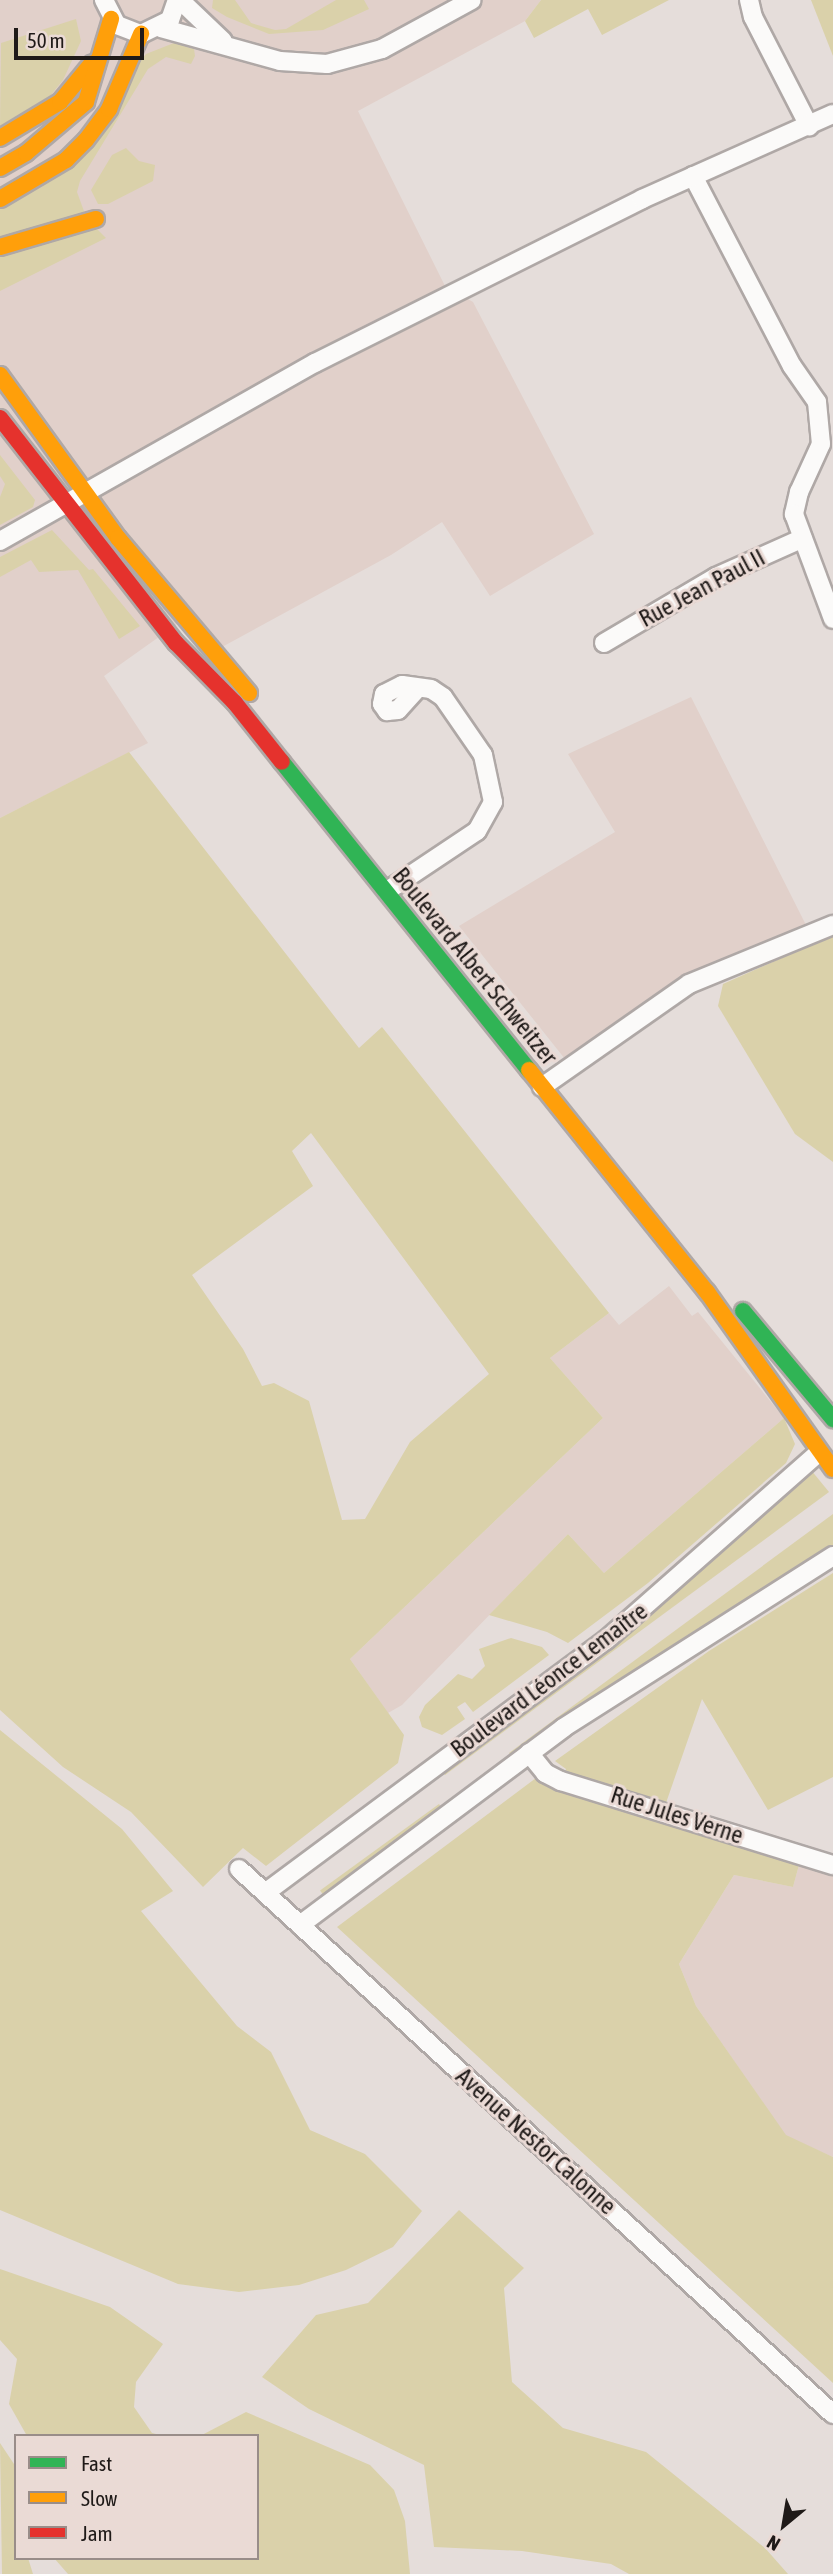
<!DOCTYPE html>
<html>
<head>
<meta charset="utf-8">
<style>
  body { margin:0 }
  #map { position:relative; width:833px; height:2574px; overflow:hidden; background:#e5ddda; font-family:"Asap Condensed",sans-serif }
  div>[style] { position:absolute }
  [style*='--x'] { left:calc(var(--x)*1px); top:calc(var(--y)*1px); width:calc(var(--w)*1px); rotate:calc(var(--a)*1deg) }
  .built>* { inset:0; background:#e1d0ca }
  .green>* { inset:0; background:#dad1aa; transform-origin:0 0 }
  .roads { filter:drop-shadow(2px 0 #afa8a6) drop-shadow(-2px 0 #afa8a6) drop-shadow(0 2px #afa8a6) drop-shadow(0 -2px #afa8a6) }
  .street>* { height:18px; margin:-9px; padding:0 9px; transform-origin:9px; border-radius:9px; background:#fbfaf9 }
  .fast>* { height:16px; margin:-8px; padding:0 8px; transform-origin:8px; border-radius:8px; background:#30b455 }
  .slow>* { height:16px; margin:-8px; padding:0 8px; transform-origin:8px; border-radius:8px; background:#ff9f0a }
  .jam>* { height:16px; margin:-8px; padding:0 8px; transform-origin:8px; border-radius:8px; background:#e5322d }
  span { translate:-50% -50%; white-space:nowrap; text-align:center; line-height:1.15; -webkit-text-stroke:6px #eadad5; paint-order:stroke }
  .street-label { font-size:24px; color:#1f1a18 }
  .legend { position:absolute; left:14px; top:2434px; width:245px; height:126px; box-sizing:border-box; background:#eadad5; border:2px solid #998d89; margin:0; padding:9px 12px; list-style:none; font-size:21px; color:#1f1a18 }
  .legend li { display:flex; align-items:center; gap:14px; height:35px }
  .legend b { width:35px; border:2px solid #998d89 }
  .north { position:absolute; left:749px; top:2490px; width:70px; height:70px; -webkit-text-stroke:5px #eadad5; paint-order:stroke; rotate:210deg; font-size:19px; font-weight:700; line-height:28px; text-align:center; color:#1f1a18 }
  .north::after { content:''; display:block; margin:auto; width:24px; height:32px; background:#1f1a18; clip-path:polygon(50% 0,100% 100%,50% 72%,0 100%) }
  .scale { position:absolute; left:14px; top:28px; width:130px; height:32px; box-sizing:border-box; border:4px solid #1f1a18; border-top:0; padding-left:9px; font-size:21px; line-height:24px; white-space:nowrap; color:#1f1a18; -webkit-text-stroke:5px #eadad5; paint-order:stroke }
</style>
</head>
<body>
<div id="map">
  <div class="built">
    <i style="clip-path:polygon(0 0,541px 0,525px 21px,358px 111px,445px 286px,473px 302px,594px 534px,490px 596px,442px 522px,391px 555px,222px 647px,194px 612px,104px 676px,148px 743px,0 818px)"></i>
    <i style="clip-path:polygon(691px 697px,806px 925px,715px 963px,565px 1059px,459px 926px,615px 832px,568px 754px)"></i>
    <i style="clip-path:polygon(669px 1286px,692px 1316px,698px 1312px,784px 1418px,604px 1573px,568px 1534px,402px 1705px,388px 1713px,350px 1659px,603px 1418px,550px 1358px,609px 1313px,619px 1325px)"></i>
    <i style="clip-path:polygon(799px 1865px,833px 1875px,833px 2157px,786px 2136px,696px 2006px,679px 1964px,734px 1875px,793px 1887px)"></i>
  </div>
  <div class="green">
    <i style="clip-path:polygon(213px 0,235px 0,251px 23px,275px 30px,286px 29px,336px 0,364px 0,369px 9px,323px 30px,269px 34px,227px 17px,212px 8px)"></i>
    <i style="clip-path:polygon(541px 0,669px 0,602px 35px,588px 9px,534px 38px,525px 21px)"></i>
    <i style="clip-path:polygon(811px 0,833px 0,833px 56px)"></i>
    <i style="clip-path:polygon(76px 19px,81px 41px,63px 80px,50px 96px,0 126px,1px 43px)"></i>
    <i style="clip-path:polygon(174px 43px,194px 49px,195px 56px,191px 64px,166px 57px,148px 69px,80px 181px,77px 192px,85px 214px,0 240px,0 206px,42px 187px,146px 54px)"></i>
    <i style="clip-path:polygon(126px 148px,139px 161px,155px 165px,153px 181px,108px 204px,98px 204px,91px 190px,112px 155px)"></i>
    <i style="clip-path:polygon(96px 228px,106px 238px,0 291px,0 254px)"></i>
    <i style="clip-path:polygon(0 455px,35px 500px,33px 507px,0 525px,0 497px,5px 484px,0 476px)"></i>
    <i style="clip-path:polygon(52px 530px,89px 570px,93px 569px,140px 626px,119px 639px,78px 570px,39px 572px,31px 560px,0 577px,0 557px)"></i>
    <i style="clip-path:polygon(evenodd,129px 752px,359px 1048px,382px 1027px,609px 1313px,550px 1358px,603px 1418px,350px 1659px,404px 1735px,398px 1763px,266px 1866px,243px 1848px,203px 1887px,131px 1812px,63px 1767px,0 1710px,0 818px,129px 752px,311px 1133px,489px 1374px,410px 1442px,365px 1519px,342px 1520px,309px 1401px,274px 1383px,262px 1386px,243px 1349px,192px 1275px,313px 1186px,292px 1151px,311px 1133px)"></i>
    <i style="clip-path:polygon(833px 935px,833px 1162px,795px 1134px,718px 1006px,723px 984px)"></i>
    <i style="clip-path:polygon(784px 1418px,795px 1444px,786px 1463px,648px 1583px,568px 1643px,547px 1632px,489px 1615px,568px 1534px,604px 1573px)"></i>
    <i style="clip-path:polygon(811px 1470px,829px 1492px,445px 1775px,440px 1770px)"></i>
    <i style="clip-path:polygon(833px 1514px,833px 1549px,514px 1759px,509px 1753px)"></i>
    <i style="clip-path:polygon(833px 1573px,833px 1777px,768px 1810px,702px 1699px,666px 1803px,606px 1784px,563px 1778px,566px 1769px,555px 1761px,709px 1651px)"></i>
    <i style="clip-path:polygon(511px 1638px,542px 1647px,549px 1655px,473px 1712px,465px 1702px,457px 1707px,465px 1719px,442px 1735px,422px 1727px,419px 1717px,425px 1705px,458px 1674px,472px 1679px,485px 1666px,479px 1649px)"></i>
    <i style="clip-path:polygon(0 1730px,122px 1829px,173px 1891px,141px 1911px,237px 2026px,271px 2052px,310px 2130px,365px 2154px,422px 2211px,393px 2247px,346px 2270px,299px 2285px,239px 2292px,178px 2284px,0 2210px)"></i>
    <i style="clip-path:polygon(536px 1778px,799px 1865px,793px 1887px,734px 1875px,679px 1964px,696px 2006px,786px 2135px,833px 2157px,833px 2383px,337px 1927px)"></i>
    <i style="left:439px;top:1804px;width:9px;height:147px;rotate:54deg"></i>
    <i style="clip-path:polygon(459px 2210px,524px 2268px,504px 2288px,512px 2382px,563px 2428px,646px 2452px,765px 2548px,788px 2574px,629px 2574px,611px 2564px,522px 2551px,434px 2547px,424px 2465px,309px 2409px,262px 2377px,316px 2315px,368px 2303px)"></i>
    <i style="clip-path:polygon(0 2269px,110px 2307px,163px 2344px,136px 2382px,134px 2407px,152px 2433px,164px 2436px,27px 2436px,9px 2404px,17px 2359px,0 2340px)"></i>
    <i style="clip-path:polygon(246px 2412px,370px 2465px,394px 2490px,405px 2521px,410px 2574px,68px 2574px,54px 2558px,257px 2558px,257px 2436px,200px 2436px)"></i>
    <i style="clip-path:polygon(0 2443px,16px 2467px,16px 2558px,28px 2558px,33px 2574px,2px 2574px)"></i>
  </div>
  <div class="roads">
    <div class="street">
      <i style="--x:104;--y:0;--w:28;--a:63"></i>
      <i style="--x:117;--y:25;--w:26;--a:21"></i>
      <i style="--x:141;--y:34;--w:32;--a:-26"></i>
      <i style="--x:170;--y:20;--w:21;--a:-71"></i>
      <i style="--x:180;--y:0;--w:59;--a:43.6"></i>
      <i style="--x:749;--y:0;--w:17;--a:77"></i>
      <i style="--x:753;--y:17;--w:123;--a:62.8"></i>
      <i style="--x:161;--y:28;--w:123;--a:15.5"></i>
      <i style="--x:280;--y:61;--w:47;--a:3.7"></i>
      <i style="--x:327;--y:64;--w:57;--a:-15.3"></i>
      <i style="--x:382;--y:49;--w:102;--a:-28.6"></i>
      <i style="--x:693;--y:176;--w:214;--a:62.5"></i>
      <i style="--x:792;--y:366;--w:44;--a:55.2"></i>
      <i style="--x:817;--y:402;--w:42;--a:84.6"></i>
      <i style="--x:821;--y:444;--w:53;--a:114.6"></i>
      <i style="--x:799;--y:492;--w:23;--a:103"></i>
      <i style="--x:794;--y:514;--w:112;--a:69.6"></i>
      <i style="--x:0;--y:541;--w:362;--a:-29.5"></i>
      <i style="--x:315;--y:363;--w:366;--a:-26.6"></i>
      <i style="--x:642;--y:199;--w:209;--a:-24"></i>
      <i style="--x:604;--y:643;--w:130;--a:-30.5"></i>
      <i style="--x:716;--y:577;--w:95;--a:-24.1"></i>
      <i style="--x:387;--y:891;--w:108;--a:-33.7"></i>
      <i style="--x:477;--y:831;--w:33;--a:-61"></i>
      <i style="--x:493;--y:802;--w:48;--a:-102"></i>
      <i style="--x:483;--y:755;--w:70;--a:-124.6"></i>
      <i style="--x:443;--y:697;--w:14;--a:-146"></i>
      <i style="--x:431;--y:689;--w:29;--a:-172"></i>
      <i style="--x:402;--y:685;--w:20;--a:153"></i>
      <i style="--x:384;--y:694;--w:10;--a:101"></i>
      <i style="--x:382;--y:704;--w:9;--a:54"></i>
      <i style="--x:387;--y:711;--w:11;--a:-5"></i>
      <i style="--x:398;--y:710;--w:27;--a:-48"></i>
      <i style="--x:542;--y:1087;--w:179;--a:-35"></i>
      <i style="--x:689;--y:984;--w:156;--a:-22.3"></i>
      <i style="--x:529;--y:1753;--w:26;--a:51"></i>
      <i style="--x:545;--y:1773;--w:18;--a:27"></i>
      <i style="--x:561;--y:1781;--w:285;--a:17.2"></i>
      <i style="--x:239;--y:1869;--w:806;--a:42.54"></i>
      <i style="--x:265;--y:1893;--w:425;--a:-36.6"></i>
      <i style="--x:606;--y:1640;--w:284;--a:-41.4"></i>
      <i style="--x:300;--y:1925;--w:329;--a:-36.8"></i>
      <i style="--x:563;--y:1728;--w:320;--a:-32.5"></i>
    </div>
    <div class="fast">
      <i style="--x:282;--y:762;--w:395;--a:51.3"></i>
      <i style="--x:743;--y:1311;--w:141;--a:50.2"></i>
    </div>
    <div class="slow">
      <i style="--x:0;--y:138;--w:70;--a:-31"></i>
      <i style="--x:60;--y:102;--w:50;--a:-50.6"></i>
      <i style="--x:0;--y:168;--w:30;--a:-30"></i>
      <i style="--x:26;--y:153;--w:79;--a:-40.4"></i>
      <i style="--x:86;--y:102;--w:87;--a:-73.2"></i>
      <i style="--x:0;--y:199;--w:77;--a:-30.6"></i>
      <i style="--x:66;--y:160;--w:28;--a:-45"></i>
      <i style="--x:86;--y:140;--w:39;--a:-53"></i>
      <i style="--x:109;--y:109;--w:82;--a:-66.9"></i>
      <i style="--x:0;--y:247;--w:100;--a:-16.3"></i>
      <i style="--x:0;--y:375;--w:201;--a:54.1"></i>
      <i style="--x:118;--y:538;--w:203;--a:49.8"></i>
      <i style="--x:529;--y:1070;--w:285;--a:51.3"></i>
      <i style="--x:707;--y:1292;--w:217;--a:54.6"></i>
    </div>
    <div class="jam">
      <i style="--x:0;--y:418;--w:286;--a:52"></i>
      <i style="--x:176;--y:643;--w:84;--a:45.5"></i>
      <i style="--x:235;--y:703;--w:75;--a:51.5"></i>
    </div>
  </div>
  <div class="street-label">
    <span style="left:702px;top:588px;rotate:-28deg">Rue Jean Paul II</span>
    <span style="left:475px;top:966px;rotate:51deg">Boulevard Albert Schweitzer</span>
    <span style="left:549px;top:1680px;rotate:-37deg">Boulevard Léonce Lemaître</span>
    <span style="left:677px;top:1815px;rotate:18deg">Rue Jules Verne</span>
    <span style="left:536px;top:2141px;rotate:42deg">Avenue Nestor Calonne</span>
  </div>
  <ul class="legend">
  <li><b style="height:9px;background:#30b455"></b>Fast</li>
  <li><b style="height:9px;background:#ff9f0a"></b>Slow</li>
  <li><b style="height:9px;background:#e5322d"></b>Jam</li>
  </ul>
  <div class="north">N</div>
  <div class="scale">50 m</div>
</div>
</body>
</html>
